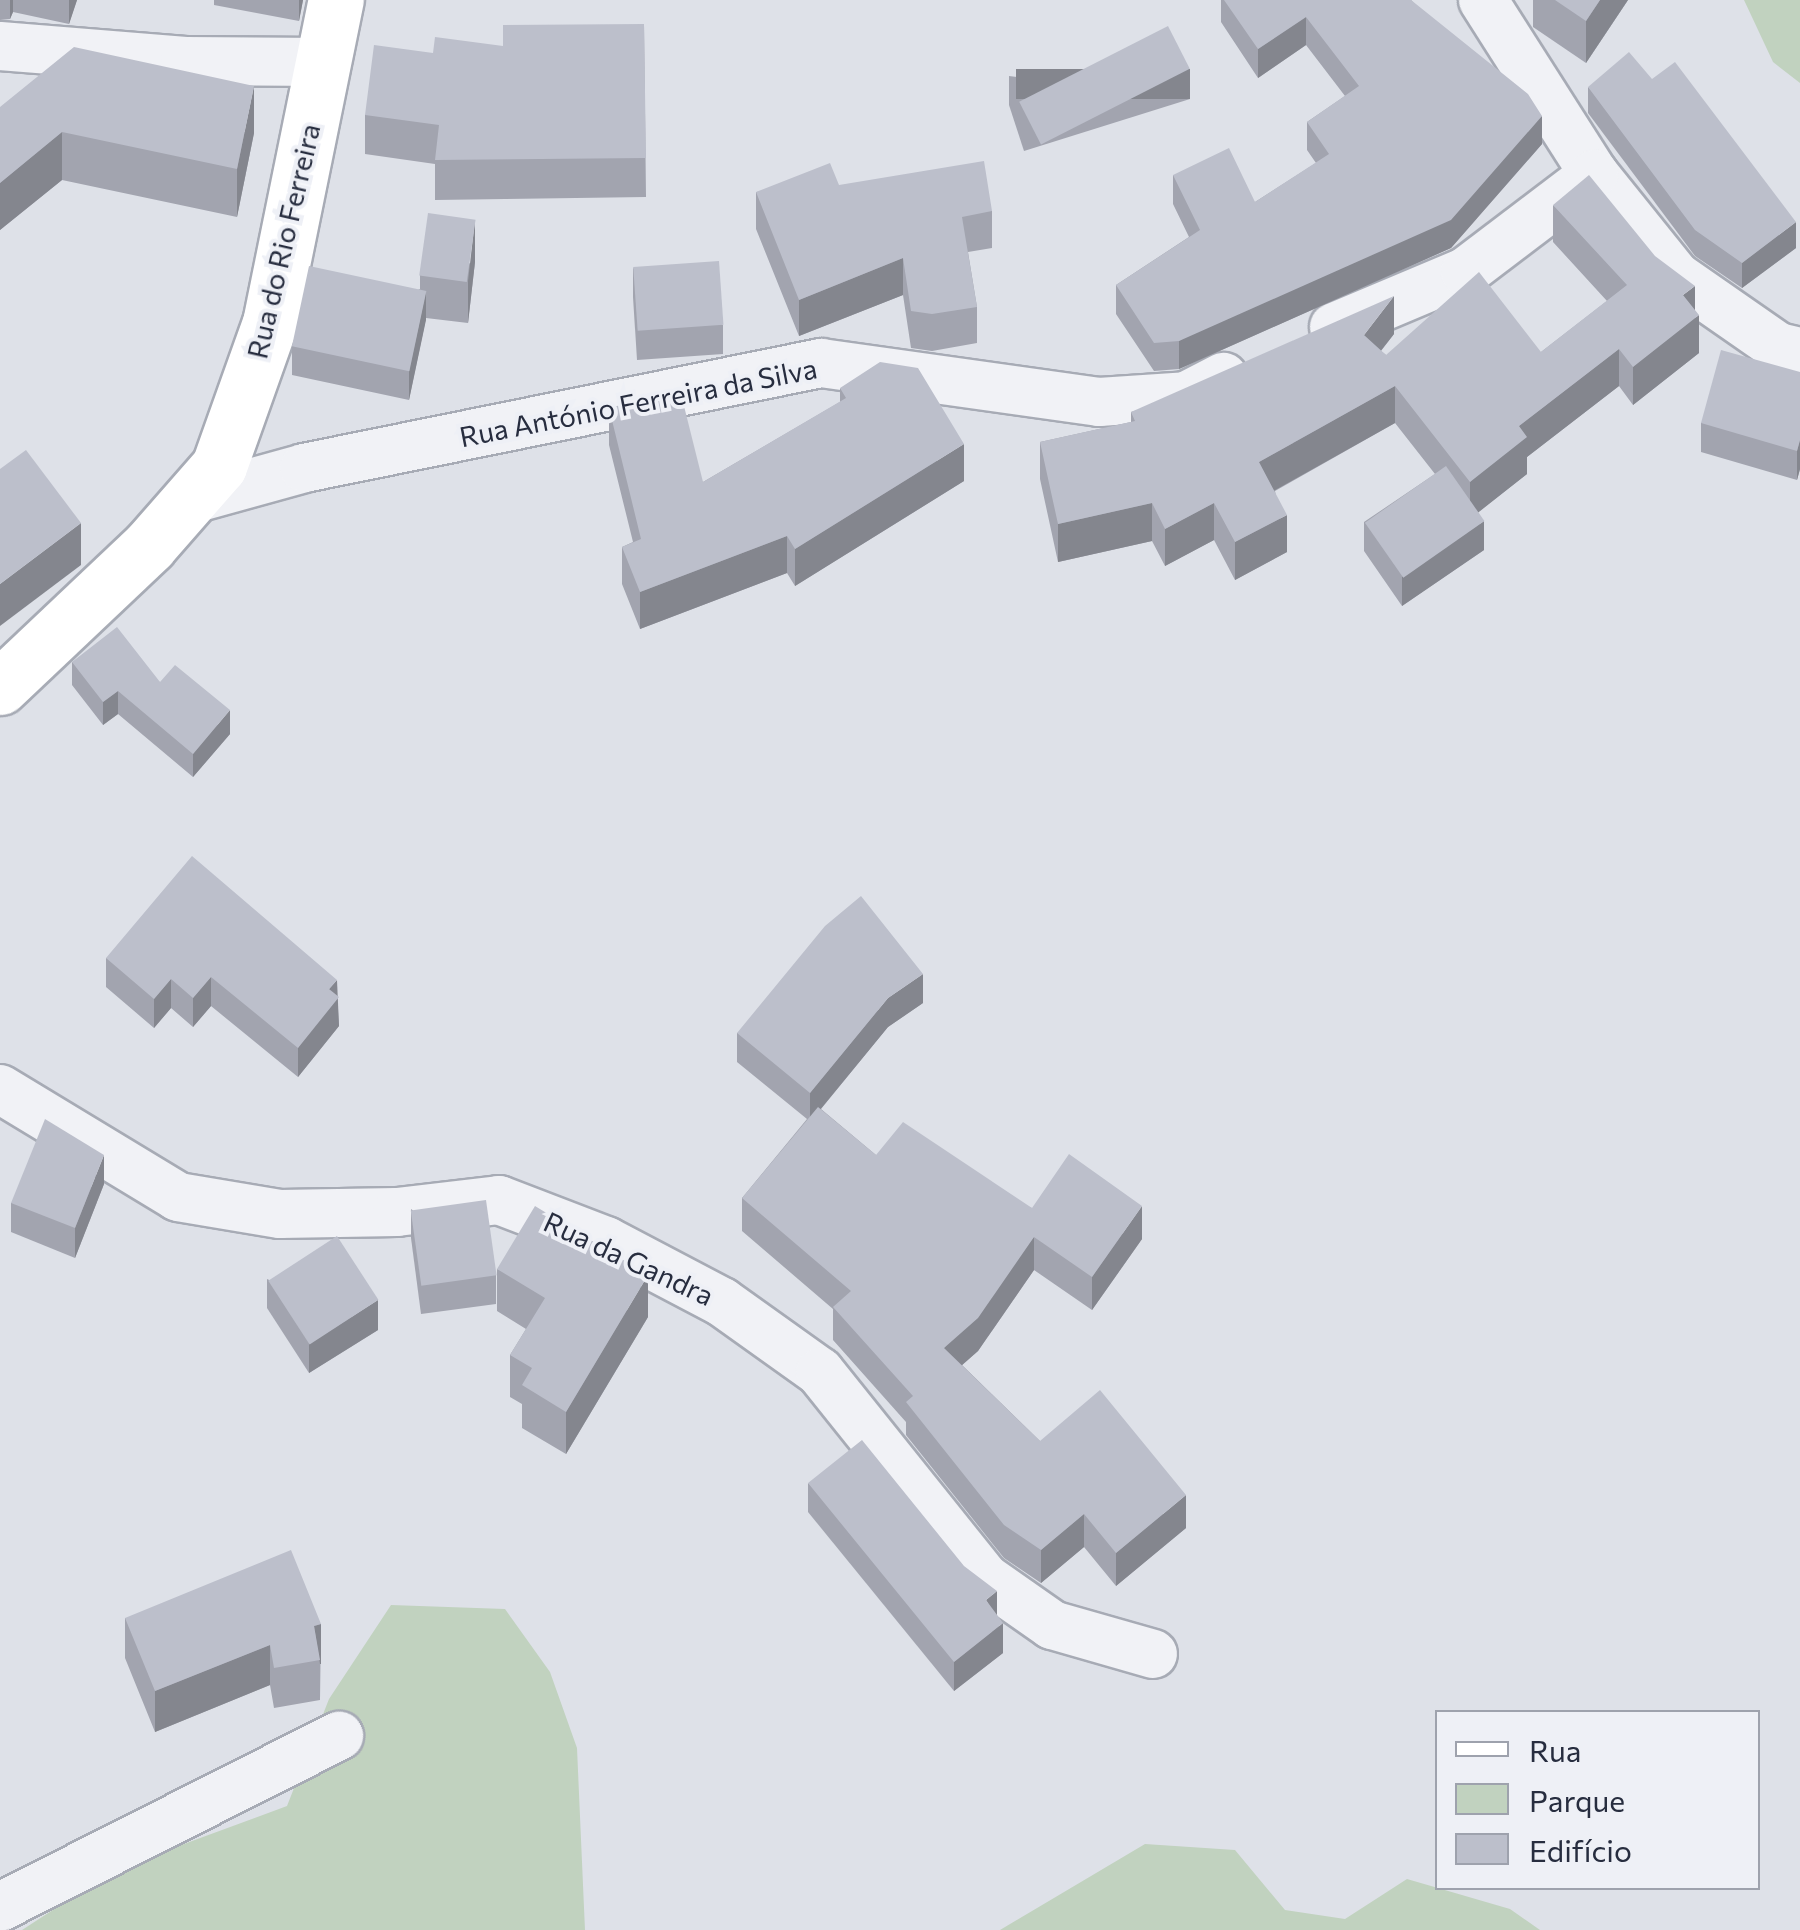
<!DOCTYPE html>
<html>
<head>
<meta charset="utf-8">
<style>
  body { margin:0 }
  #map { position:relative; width:1800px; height:1930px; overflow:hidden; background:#dee1e8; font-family:Commissioner,sans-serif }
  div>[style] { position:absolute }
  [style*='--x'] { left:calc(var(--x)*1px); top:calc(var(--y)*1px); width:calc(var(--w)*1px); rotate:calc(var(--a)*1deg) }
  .green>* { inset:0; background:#c1d2bf }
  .roads { filter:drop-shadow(2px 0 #a7abb5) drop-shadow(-2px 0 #a7abb5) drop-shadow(0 2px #a7abb5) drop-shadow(0 -2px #a7abb5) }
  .street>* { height:48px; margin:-24px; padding:0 24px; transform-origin:24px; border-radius:24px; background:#f1f2f6 }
  .secondary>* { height:55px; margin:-27.5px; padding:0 27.5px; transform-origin:27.5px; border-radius:27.5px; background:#fff }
  .wall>* { inset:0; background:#a2a4af }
  .shaded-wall>* { inset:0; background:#84868e; transform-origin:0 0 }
  .building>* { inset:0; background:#bcbfcb; transform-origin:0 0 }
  span { translate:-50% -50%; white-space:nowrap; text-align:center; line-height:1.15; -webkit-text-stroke:8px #eef0f6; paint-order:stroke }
  .street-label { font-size:28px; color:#272d3f }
  .legend { position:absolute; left:1435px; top:1710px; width:325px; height:180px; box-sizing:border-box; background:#eef0f6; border:2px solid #9ea2ad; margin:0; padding:12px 18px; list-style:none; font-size:30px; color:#272d3f }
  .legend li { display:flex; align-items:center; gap:20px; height:50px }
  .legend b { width:50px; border:2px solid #9ea2ad }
</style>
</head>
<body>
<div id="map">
  <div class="green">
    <i style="clip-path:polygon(1744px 0,1800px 0,1800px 83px,1773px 62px)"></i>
    <i style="clip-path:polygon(391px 1605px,505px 1609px,550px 1672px,577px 1748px,585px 1930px,22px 1930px,116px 1869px,287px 1806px,329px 1699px)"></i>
    <i style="clip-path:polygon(1145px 1844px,1235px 1850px,1285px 1910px,1345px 1919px,1407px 1879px,1510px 1909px,1540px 1930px,1000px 1930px)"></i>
  </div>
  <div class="roads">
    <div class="street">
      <i style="--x:1483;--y:0;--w:206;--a:57.5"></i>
      <i style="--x:1594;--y:174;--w:131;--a:51.2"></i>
      <i style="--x:1676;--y:276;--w:124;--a:34.8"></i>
      <i style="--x:1778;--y:347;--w:23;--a:13"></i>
      <i style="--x:0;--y:46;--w:186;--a:4.6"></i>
      <i style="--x:185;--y:61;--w:139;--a:0.4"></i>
      <i style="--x:1334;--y:327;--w:142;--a:-22.8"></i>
      <i style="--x:1465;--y:272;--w:162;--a:-37.2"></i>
      <i style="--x:189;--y:500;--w:119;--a:-15.5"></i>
      <i style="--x:304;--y:468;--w:528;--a:-11.48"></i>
      <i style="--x:821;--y:363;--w:281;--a:8"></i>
      <i style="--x:1099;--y:402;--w:87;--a:-3.9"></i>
      <i style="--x:1186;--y:396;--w:42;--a:-27.2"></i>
      <i style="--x:0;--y:1089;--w:208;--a:31.2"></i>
      <i style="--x:178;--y:1197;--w:103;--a:9.5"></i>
      <i style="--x:280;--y:1214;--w:117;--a:-1"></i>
      <i style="--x:397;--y:1212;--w:103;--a:-6.7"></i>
      <i style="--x:499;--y:1200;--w:115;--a:21"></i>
      <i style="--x:606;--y:1241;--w:131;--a:27.7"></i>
      <i style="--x:722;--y:1302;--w:120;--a:35.5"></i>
      <i style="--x:820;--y:1372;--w:264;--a:51.3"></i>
      <i style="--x:985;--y:1578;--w:82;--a:35"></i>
      <i style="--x:1052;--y:1625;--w:105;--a:16"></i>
      <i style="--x:0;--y:1907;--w:380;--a:-26.8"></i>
    </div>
    <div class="secondary">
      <i style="--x:0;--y:687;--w:205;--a:-43.4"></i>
      <i style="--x:149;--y:546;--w:106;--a:-48.8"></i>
      <i style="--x:219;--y:466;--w:152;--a:-70.4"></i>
      <i style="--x:270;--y:323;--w:330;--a:-78.5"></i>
    </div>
  </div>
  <div class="wall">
    <i style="clip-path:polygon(0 0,77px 0,69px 24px,13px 12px,10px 19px,0 20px)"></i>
    <i style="clip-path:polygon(214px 0,303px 0,299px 21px,214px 5px)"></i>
    <i style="clip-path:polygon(1221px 0,1411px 0,1542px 144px,1451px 248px,1179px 369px,1154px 371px,1116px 314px,1116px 285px,1189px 237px,1173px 204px,1173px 175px,1255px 202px,1316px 163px,1307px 150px,1307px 122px,1345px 96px,1306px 45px,1258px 78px,1221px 22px)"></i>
    <i style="clip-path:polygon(1533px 0,1628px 0,1586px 63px,1533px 27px)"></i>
    <i style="clip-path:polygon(644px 24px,646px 197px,435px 200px,435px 164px,365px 154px,365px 115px,433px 53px,503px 46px)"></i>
    <i style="clip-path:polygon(1009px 76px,1190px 99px,1024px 151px,1009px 105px)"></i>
    <i style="clip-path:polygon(1588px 87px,1796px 248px,1742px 288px,1695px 256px,1588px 113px)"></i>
    <i style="clip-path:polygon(0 107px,254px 133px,237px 217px,62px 180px,0 230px)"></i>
    <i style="clip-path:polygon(839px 185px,992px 211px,992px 248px,968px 252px,977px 307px,977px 343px,932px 351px,911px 348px,903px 295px,799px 336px,756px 229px,756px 192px)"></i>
    <i style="clip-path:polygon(1553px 205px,1695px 311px,1699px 353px,1633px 405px,1619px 386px,1527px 457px,1527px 474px,1478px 512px,1484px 550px,1402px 606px,1364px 551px,1364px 522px,1435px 474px,1395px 423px,1275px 491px,1287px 552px,1235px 580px,1214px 540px,1165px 566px,1152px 541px,1058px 562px,1040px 479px,1040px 442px,1131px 422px,1131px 412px,1394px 334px,1381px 351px,1386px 355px,1541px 352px,1607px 301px,1553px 242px)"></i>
    <i style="clip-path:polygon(475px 262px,468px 323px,426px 318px,409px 400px,292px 375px,292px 346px,420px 289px,420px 275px)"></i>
    <i style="clip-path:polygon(633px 268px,723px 325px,723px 354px,637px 360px,633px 297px)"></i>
    <i style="clip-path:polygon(1800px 372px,1800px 469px,1797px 480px,1701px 452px,1701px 423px)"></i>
    <i style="clip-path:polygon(840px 388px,964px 481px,795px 586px,787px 573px,640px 629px,622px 584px,622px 547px,633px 542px,609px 445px,609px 408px,703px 482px,840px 402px)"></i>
    <i style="clip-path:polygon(72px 662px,160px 682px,230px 734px,193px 777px,118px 714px,103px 725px,72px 685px)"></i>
    <i style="clip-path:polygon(106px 958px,337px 995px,339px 1026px,298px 1077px,211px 1006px,193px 1027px,171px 1008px,154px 1028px,106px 987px)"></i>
    <i style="clip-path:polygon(923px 1003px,888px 1027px,821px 1109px,876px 1155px,1032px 1208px,1142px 1239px,1092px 1310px,1034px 1270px,978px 1351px,962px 1365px,1040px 1441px,1186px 1528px,1116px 1586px,1084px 1547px,1041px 1583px,1004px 1558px,906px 1435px,906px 1422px,833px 1340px,833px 1309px,742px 1231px,742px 1198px,807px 1119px,737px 1062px,737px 1033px)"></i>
    <i style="clip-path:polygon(104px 1184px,75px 1258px,11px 1232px,11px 1203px)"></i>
    <i style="clip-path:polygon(411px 1209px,496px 1275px,496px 1304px,421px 1314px,411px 1238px)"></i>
    <i style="clip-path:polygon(497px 1269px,648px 1317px,566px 1454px,522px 1428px,522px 1404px,510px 1397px,510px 1355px,526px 1329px,497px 1311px)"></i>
    <i style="clip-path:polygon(267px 1279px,378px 1330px,309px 1373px,267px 1308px)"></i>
    <i style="clip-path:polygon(808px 1483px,997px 1615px,1003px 1653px,954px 1691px,808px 1512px)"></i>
    <i style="clip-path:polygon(125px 1618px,321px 1624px,320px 1700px,274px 1708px,270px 1685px,155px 1732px,125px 1658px)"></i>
  </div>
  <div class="shaded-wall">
    <i style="clip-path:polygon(10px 0,13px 0,13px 12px,10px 19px)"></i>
    <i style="clip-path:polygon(69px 0,77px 0,69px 24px)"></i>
    <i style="clip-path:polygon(299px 0,303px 0,299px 21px)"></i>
    <i style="clip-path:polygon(1600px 0,1628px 0,1586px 63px,1586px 21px)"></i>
    <i style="clip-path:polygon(1306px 17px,1306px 45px,1258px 78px,1258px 49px)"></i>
    <i style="left:1190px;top:69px;width:30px;height:174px;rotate:90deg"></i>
    <i style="clip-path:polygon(254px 86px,254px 133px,237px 217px,237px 169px)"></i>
    <i style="clip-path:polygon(1542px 116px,1542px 144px,1451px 248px,1179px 369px,1179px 341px)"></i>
    <i style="clip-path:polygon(62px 132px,62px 180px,0 230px,0 183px)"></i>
    <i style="clip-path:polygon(475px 220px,475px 262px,468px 323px,468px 281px)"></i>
    <i style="clip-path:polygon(1796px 222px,1796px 248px,1742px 288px,1742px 263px)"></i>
    <i style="clip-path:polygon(903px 258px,903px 295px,799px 336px,799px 300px)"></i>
    <i style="clip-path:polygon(1695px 286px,1695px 318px,1699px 315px,1699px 353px,1633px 405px,1633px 367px,1683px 295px)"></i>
    <i style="clip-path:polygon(426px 291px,426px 320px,409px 400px,409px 371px)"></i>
    <i style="clip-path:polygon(1394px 296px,1394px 334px,1364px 372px,1364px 335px)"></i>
    <i style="clip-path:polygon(1619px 349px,1619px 386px,1527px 457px,1527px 474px,1470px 519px,1470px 482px,1519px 426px)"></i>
    <i style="clip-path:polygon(1395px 386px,1395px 423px,1259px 499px,1259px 462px)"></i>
    <i style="clip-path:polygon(1800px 440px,1800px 469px,1797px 480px,1797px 451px)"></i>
    <i style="clip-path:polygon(964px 444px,964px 481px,795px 586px,795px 549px)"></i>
    <i style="clip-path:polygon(1152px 503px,1152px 541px,1058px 562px,1058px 524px)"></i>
    <i style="clip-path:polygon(1214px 503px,1214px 540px,1165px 566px,1165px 529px)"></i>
    <i style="clip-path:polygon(1287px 515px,1287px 552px,1235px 580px,1235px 542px)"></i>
    <i style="clip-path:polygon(1484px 521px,1484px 550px,1402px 606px,1402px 577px)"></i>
    <i style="clip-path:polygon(81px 523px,81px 565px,0 626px,0 584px)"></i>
    <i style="clip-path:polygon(787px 536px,787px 573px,640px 629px,640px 592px)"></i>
    <i style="clip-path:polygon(118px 691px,118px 714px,103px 725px,103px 702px)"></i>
    <i style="clip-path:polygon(230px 710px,230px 734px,193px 777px,193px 754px)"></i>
    <i style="clip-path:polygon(923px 974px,923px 1003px,888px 1027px,810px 1122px,810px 1093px,888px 998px)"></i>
    <i style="clip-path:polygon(211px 977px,211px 1006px,193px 1027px,193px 998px)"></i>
    <i style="clip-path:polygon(171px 979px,171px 1008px,154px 1028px,154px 999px)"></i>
    <i style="clip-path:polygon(337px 980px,339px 1026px,298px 1077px,298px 1048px,329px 989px)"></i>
    <i style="clip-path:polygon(104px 1155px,104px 1184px,75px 1258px,75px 1228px)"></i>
    <i style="clip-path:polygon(1142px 1206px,1142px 1239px,1092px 1310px,1092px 1277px)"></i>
    <i style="clip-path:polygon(1034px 1237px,1034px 1270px,978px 1351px,944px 1381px,944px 1348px)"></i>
    <i style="clip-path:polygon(648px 1275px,648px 1317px,566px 1454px,566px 1412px)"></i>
    <i style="clip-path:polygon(378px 1300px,378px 1330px,309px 1373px,309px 1344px)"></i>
    <i style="clip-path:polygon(1186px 1495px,1186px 1528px,1116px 1586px,1116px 1553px)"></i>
    <i style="clip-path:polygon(1084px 1514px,1084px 1547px,1041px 1583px,1041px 1550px)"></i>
    <i style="clip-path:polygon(997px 1591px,997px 1620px,986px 1600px)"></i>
    <i style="clip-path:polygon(1003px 1623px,1003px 1653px,954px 1691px,954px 1662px)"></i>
    <i style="clip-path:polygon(321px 1624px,321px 1664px,320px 1664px,314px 1626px)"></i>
    <i style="clip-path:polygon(270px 1645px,270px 1685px,155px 1732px,155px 1691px)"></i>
  </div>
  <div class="building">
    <i style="clip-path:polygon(1224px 0,1411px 0,1528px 94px,1542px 116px,1451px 220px,1179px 341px,1154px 343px,1116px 285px,1200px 230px,1173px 175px,1229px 148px,1255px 202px,1329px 154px,1307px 122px,1359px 86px,1306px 17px,1258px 49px)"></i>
    <i style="clip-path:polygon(1555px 0,1600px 0,1586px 21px)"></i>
    <i style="clip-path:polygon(644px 24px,646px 158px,435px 160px,439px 125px,365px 115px,374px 45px,433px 53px,435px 37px,503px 46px,503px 25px)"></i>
    <i style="left:1168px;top:26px;width:48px;height:167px;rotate:63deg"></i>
    <i style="clip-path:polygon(74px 47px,254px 86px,237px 169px,62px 132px,0 183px,0 107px)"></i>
    <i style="clip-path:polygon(1629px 52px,1652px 79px,1675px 62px,1796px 222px,1742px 263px,1695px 230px,1588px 87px)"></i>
    <i style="clip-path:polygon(984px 161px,992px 211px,962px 217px,977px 307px,932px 314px,911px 311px,903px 258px,799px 300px,756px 192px,830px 163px,839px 185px)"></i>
    <i style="clip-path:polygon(1589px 175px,1655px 256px,1695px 286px,1683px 295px,1699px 315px,1633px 367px,1619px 349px,1519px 426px,1527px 437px,1470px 482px,1395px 386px,1259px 462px,1287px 515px,1235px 542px,1214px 503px,1165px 529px,1152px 503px,1058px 524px,1040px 442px,1135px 421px,1131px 412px,1394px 296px,1364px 335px,1386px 355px,1479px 272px,1541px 352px,1627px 285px,1553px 205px)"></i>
    <i style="left:428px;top:213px;width:48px;height:63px;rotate:8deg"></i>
    <i style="left:719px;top:261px;width:64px;height:86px;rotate:86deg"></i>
    <i style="left:309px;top:266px;width:120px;height:82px;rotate:12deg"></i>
    <i style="clip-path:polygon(1721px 350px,1800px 372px,1800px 440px,1797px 451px,1701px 423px)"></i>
    <i style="clip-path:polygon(880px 362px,918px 368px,964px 444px,795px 549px,787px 536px,640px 592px,622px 547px,641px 539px,609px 408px,680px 390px,703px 482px,846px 398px,840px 388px)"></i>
    <i style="clip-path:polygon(26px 450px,81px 523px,0 584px,0 469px)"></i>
    <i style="left:1446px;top:466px;width:67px;height:99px;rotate:55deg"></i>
    <i style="clip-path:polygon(117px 627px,160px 682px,175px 665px,230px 710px,193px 754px,118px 691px,103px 702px,72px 662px)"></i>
    <i style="clip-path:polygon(192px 856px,337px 980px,329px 989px,339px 997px,298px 1048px,211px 977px,193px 998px,171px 979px,154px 999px,106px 958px)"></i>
    <i style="clip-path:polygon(861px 896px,923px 974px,888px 998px,810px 1093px,737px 1033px,825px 926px)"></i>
    <i style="clip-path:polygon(818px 1107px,876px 1155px,903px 1122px,1032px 1208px,1069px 1154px,1142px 1206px,1092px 1277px,1034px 1237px,978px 1318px,944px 1348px,1040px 1441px,1100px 1390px,1186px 1495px,1116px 1553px,1084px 1514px,1041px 1550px,1004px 1525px,906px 1402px,913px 1396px,833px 1307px,851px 1291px,742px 1198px)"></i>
    <i style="clip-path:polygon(45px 1119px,104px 1155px,75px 1228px,11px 1203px)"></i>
    <i style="left:486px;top:1200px;width:76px;height:76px;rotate:82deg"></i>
    <i style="clip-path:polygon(535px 1206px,648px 1275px,566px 1412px,522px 1385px,532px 1368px,510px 1355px,545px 1298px,497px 1269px)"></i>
    <i style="left:337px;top:1236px;width:76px;height:82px;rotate:57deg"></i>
    <i style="clip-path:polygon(862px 1440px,964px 1566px,997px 1591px,986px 1600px,1003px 1623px,954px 1662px,808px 1483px)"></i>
    <i style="clip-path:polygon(291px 1550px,321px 1624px,314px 1626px,320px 1660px,274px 1668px,270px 1645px,155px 1691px,125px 1618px)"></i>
  </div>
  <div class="street-label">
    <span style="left:283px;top:241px;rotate:-77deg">Rua do Rio Ferreira</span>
    <span style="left:638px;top:402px;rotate:-11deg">Rua António Ferreira da Silva</span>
    <span style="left:629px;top:1258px;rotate:25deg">Rua da Gandra</span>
  </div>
  <ul class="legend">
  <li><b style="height:12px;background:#fff"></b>Rua</li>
  <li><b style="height:28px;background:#c1d2bf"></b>Parque</li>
  <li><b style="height:28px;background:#bcbfcb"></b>Edifício</li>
  </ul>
</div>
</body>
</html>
